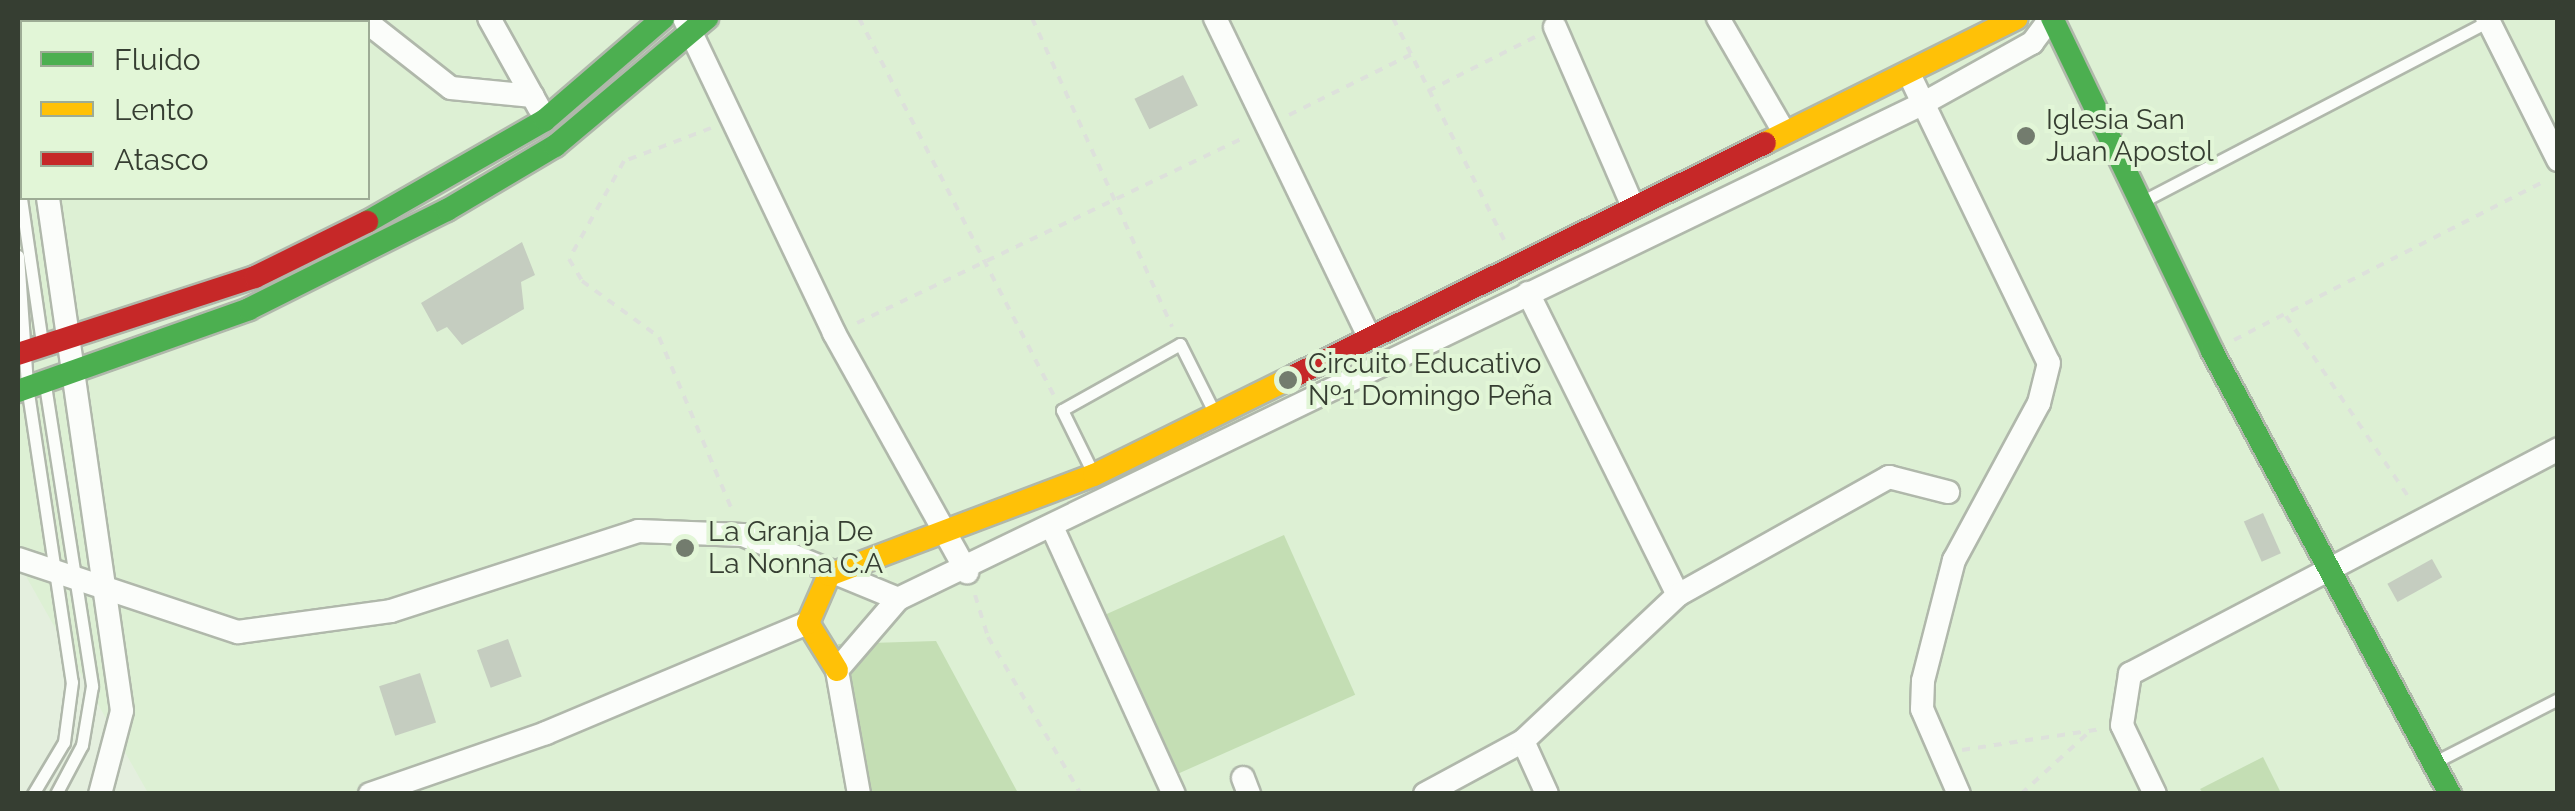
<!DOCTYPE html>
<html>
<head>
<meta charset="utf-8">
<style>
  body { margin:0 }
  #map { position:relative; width:2575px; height:811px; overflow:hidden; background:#e4efde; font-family:Raleway,sans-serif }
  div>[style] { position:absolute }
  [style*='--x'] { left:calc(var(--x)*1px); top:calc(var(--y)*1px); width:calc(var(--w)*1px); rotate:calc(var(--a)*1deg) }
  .built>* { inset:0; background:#ddf0d4 }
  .green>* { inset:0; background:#c4deb4; transform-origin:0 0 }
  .building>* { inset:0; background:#c5cdc0; transform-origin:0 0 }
  .path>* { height:4px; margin-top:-2px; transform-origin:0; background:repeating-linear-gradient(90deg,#dde1db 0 8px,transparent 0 16px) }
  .roads { filter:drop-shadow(2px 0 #b0b8ab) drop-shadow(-2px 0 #b0b8ab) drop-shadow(0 2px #b0b8ab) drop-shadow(0 -2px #b0b8ab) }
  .lane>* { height:11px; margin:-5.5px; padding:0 5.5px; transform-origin:5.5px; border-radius:5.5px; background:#fbfdfa }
  .street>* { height:22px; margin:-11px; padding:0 11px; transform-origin:11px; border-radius:11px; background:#fbfdfa }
  .fast>* { height:22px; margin:-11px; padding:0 11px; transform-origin:11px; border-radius:11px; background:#4caf50 }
  .slow>* { height:22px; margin:-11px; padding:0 11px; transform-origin:11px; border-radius:11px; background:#ffc107 }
  .jam>* { height:22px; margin:-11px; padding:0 11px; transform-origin:11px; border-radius:11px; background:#c62828 }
  .dots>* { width:28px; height:28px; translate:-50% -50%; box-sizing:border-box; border:5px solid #e2f6d7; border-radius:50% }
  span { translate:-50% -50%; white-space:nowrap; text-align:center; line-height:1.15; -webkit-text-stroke:8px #e2f6d7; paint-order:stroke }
  .poi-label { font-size:28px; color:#363e32 }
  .left { translate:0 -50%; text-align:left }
  .frame { position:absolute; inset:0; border:20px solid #363e32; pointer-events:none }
  .legend { position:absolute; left:20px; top:20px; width:350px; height:180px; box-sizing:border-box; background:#e2f6d7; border:2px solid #9dac95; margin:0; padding:12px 18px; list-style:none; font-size:30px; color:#363e32 }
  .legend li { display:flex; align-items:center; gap:20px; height:50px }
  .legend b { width:50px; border:2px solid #9dac95 }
</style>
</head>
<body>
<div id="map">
  <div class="built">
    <i style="clip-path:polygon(evenodd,18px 18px,2557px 18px,2557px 793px,148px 793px,18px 562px,18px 18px,22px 22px,368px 22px,368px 198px,22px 198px,22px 22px)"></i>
  </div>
  <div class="green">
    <i style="left:1284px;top:535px;width:175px;height:202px;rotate:66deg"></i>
    <i style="clip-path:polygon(936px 641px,1018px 793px,856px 793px,838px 644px)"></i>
    <i style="clip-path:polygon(2263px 757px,2281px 793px,2203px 793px,2200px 789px)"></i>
  </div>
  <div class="building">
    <i style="left:1183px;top:75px;width:34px;height:54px;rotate:64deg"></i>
    <i style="clip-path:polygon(522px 242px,535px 275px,521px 282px,524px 309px,462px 345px,447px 327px,437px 332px,421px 303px)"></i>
    <i style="left:2263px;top:513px;width:44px;height:21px;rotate:66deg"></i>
    <i style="left:2432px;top:559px;width:21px;height:51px;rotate:61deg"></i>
    <i style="left:508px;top:639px;width:40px;height:33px;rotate:70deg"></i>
    <i style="left:420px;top:673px;width:52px;height:43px;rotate:72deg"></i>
  </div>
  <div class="path">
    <i style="--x:859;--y:18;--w:424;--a:62.7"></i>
    <i style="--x:1032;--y:18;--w:339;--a:65.6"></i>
    <i style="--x:1393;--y:18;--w:248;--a:63.4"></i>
    <i style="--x:1428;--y:91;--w:120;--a:-26.8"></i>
    <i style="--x:1289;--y:115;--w:137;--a:-26.4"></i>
    <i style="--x:711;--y:128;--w:93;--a:159.2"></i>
    <i style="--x:624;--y:161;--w:112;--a:119.3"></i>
    <i style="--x:569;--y:259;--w:26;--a:59"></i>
    <i style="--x:582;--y:281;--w:95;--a:36"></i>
    <i style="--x:659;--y:337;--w:188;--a:67.1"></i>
    <i style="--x:2286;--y:316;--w:221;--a:55.9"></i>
    <i style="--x:857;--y:323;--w:430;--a:-25.6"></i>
    <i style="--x:2234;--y:340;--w:351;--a:-27.1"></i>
    <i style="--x:975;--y:595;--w:44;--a:72.8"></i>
    <i style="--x:988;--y:637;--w:182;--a:59.4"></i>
    <i style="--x:1962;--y:750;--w:141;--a:-8.6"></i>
    <i style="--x:2021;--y:794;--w:91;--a:-42.3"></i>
  </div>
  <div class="roads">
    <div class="lane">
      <i style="--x:18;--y:178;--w:166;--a:81.7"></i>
      <i style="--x:2143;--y:201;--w:390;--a:-27.5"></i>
      <i style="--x:18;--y:256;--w:130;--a:86"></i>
      <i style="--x:27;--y:386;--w:299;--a:81.4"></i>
      <i style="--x:72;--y:682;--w:61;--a:97.6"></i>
      <i style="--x:64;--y:742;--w:61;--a:120.8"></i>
      <i style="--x:45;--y:385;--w:305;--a:81.1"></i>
      <i style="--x:92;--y:686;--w:60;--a:99.6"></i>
      <i style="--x:82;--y:745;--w:55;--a:118"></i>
      <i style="--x:1092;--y:471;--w:68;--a:-116.2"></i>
      <i style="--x:1062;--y:410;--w:135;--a:-29.2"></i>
      <i style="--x:1180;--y:344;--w:78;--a:63.4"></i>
      <i style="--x:2435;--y:762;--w:138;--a:-27.1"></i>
    </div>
    <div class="street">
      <i style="--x:25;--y:18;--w:4;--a:76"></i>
      <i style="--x:489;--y:18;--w:103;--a:60.9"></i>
      <i style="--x:684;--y:18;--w:349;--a:64.5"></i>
      <i style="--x:834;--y:333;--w:274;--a:60.9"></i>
      <i style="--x:1215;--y:18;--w:351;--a:64.2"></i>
      <i style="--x:1718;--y:18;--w:132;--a:59.9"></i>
      <i style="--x:2487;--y:18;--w:159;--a:63.4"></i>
      <i style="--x:368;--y:23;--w:105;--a:38.1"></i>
      <i style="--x:451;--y:88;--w:82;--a:5.6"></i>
      <i style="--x:1555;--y:27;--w:193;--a:66.5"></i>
      <i style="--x:1909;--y:74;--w:321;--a:64.2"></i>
      <i style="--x:2049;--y:363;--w:41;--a:104"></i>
      <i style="--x:2039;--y:403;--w:179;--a:118.4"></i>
      <i style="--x:1954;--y:560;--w:125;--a:104.4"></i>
      <i style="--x:1923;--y:681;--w:28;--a:92"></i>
      <i style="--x:1922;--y:709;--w:93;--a:66.5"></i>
      <i style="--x:48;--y:198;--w:518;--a:81.79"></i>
      <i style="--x:122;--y:711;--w:86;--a:104.8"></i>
      <i style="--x:1528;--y:293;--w:337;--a:63.6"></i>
      <i style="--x:1053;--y:529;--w:291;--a:65.5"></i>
      <i style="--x:18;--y:559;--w:232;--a:18.4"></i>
      <i style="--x:238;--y:632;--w:154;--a:-7.8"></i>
      <i style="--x:391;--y:611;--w:260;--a:-17.9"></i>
      <i style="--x:638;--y:531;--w:105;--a:2.2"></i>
      <i style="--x:743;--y:535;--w:168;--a:22.4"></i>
      <i style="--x:1523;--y:741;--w:58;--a:65.6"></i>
      <i style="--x:1243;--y:778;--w:17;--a:69"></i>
      <i style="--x:370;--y:794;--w:186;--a:-19.1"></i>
      <i style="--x:546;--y:733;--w:284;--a:-22.8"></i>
      <i style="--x:859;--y:794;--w:126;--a:-100.1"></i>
      <i style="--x:837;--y:670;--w:94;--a:-49.3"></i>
      <i style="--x:898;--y:599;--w:1140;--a:-25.8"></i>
      <i style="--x:1924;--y:103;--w:124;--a:-29.1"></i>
      <i style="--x:2032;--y:43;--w:31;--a:-53"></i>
      <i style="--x:1425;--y:794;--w:111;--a:-28.4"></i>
      <i style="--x:1523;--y:741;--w:213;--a:-43.3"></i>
      <i style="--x:1678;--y:595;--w:242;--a:-29.2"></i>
      <i style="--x:1889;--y:477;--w:61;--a:14.3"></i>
      <i style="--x:2155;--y:794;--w:76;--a:-115.6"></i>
      <i style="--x:2122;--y:725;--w:52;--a:-81.1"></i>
      <i style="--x:2130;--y:674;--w:484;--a:-27.7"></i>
    </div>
    <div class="fast">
      <i style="--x:2052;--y:18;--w:369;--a:64.3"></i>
      <i style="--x:2212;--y:351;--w:503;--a:61.75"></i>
      <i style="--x:367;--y:222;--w:205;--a:-29.8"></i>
      <i style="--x:545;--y:120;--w:156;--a:-40.8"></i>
      <i style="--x:18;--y:391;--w:245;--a:-19.5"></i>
      <i style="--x:249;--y:309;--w:221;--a:-26.6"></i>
      <i style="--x:447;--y:210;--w:126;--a:-30.7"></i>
      <i style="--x:555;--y:146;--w:199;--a:-40.1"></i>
    </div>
    <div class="slow">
      <i style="--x:1765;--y:143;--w:281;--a:-26.4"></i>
      <i style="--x:837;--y:670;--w:55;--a:-121.7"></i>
      <i style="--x:808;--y:623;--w:52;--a:-66.4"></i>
      <i style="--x:829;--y:575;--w:283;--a:-20.7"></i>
      <i style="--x:1094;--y:475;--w:225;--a:-26.3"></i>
    </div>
    <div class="jam">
      <i style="--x:18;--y:354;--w:249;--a:-18"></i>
      <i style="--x:255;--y:277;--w:125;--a:-26.2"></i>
      <i style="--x:1296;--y:375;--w:523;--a:-26.32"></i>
    </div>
  </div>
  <div class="dots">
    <i style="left:2026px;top:136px;background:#737c6e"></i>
    <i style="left:1288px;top:380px;background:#737c6e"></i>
    <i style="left:685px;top:548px;background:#737c6e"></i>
  </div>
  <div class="poi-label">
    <span class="left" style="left:2046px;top:136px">Iglesia San<br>Juan Apostol</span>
    <span class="left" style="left:1308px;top:380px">Circuito Educativo<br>Nº1 Domingo Peña</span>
    <span class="left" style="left:708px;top:548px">La Granja De<br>La Nonna C.A</span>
  </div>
  <div class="frame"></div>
  <ul class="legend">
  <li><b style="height:12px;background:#4caf50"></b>Fluido</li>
  <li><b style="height:12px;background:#ffc107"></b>Lento</li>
  <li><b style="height:12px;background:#c62828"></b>Atasco</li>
  </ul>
</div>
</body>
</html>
